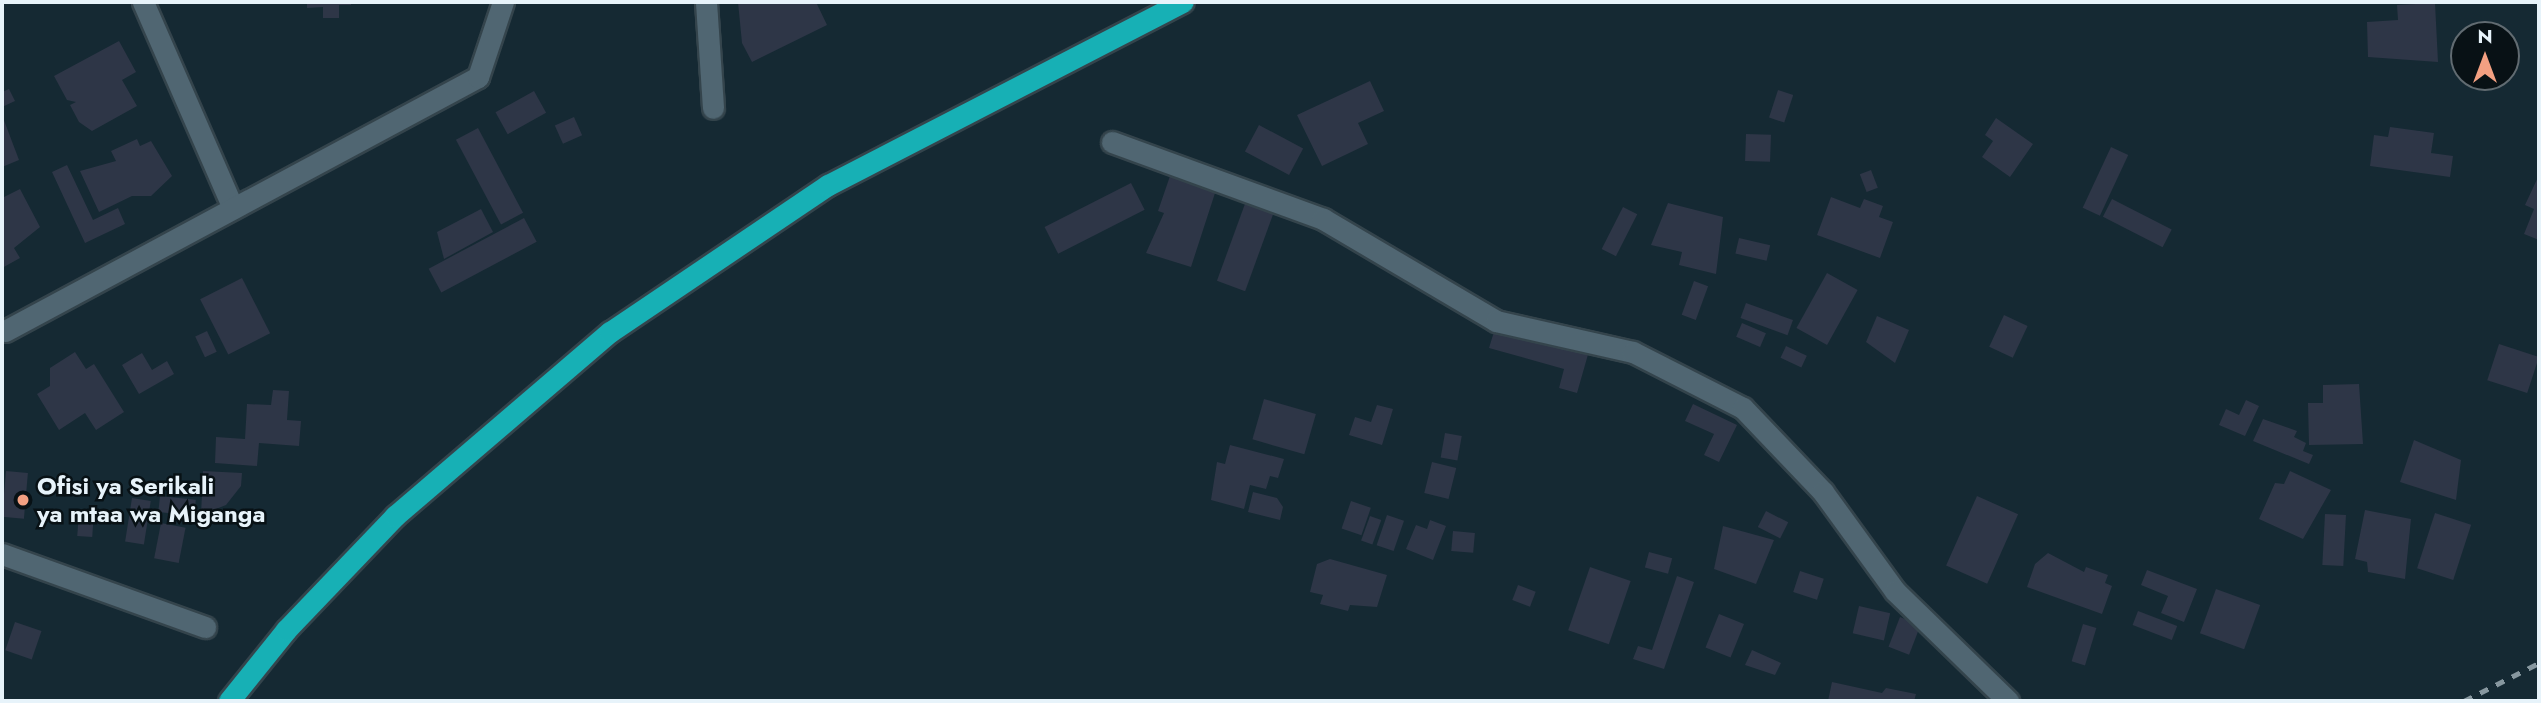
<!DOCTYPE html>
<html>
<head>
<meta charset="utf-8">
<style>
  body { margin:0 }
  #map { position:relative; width:2541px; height:703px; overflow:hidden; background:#152933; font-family:Jost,sans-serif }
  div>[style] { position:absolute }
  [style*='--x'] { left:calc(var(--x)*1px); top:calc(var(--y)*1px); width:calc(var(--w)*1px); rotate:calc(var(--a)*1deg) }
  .building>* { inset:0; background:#2e3647; transform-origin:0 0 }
  .roads { filter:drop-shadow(2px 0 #34444c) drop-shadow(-2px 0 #34444c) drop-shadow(0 2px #34444c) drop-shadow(0 -2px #34444c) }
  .minor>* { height:21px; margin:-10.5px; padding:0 10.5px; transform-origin:10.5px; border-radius:10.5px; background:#506672 }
  .highway>* { height:21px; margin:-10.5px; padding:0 10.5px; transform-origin:10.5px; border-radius:10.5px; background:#17b0b5 }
  .rail>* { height:5px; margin-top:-2.5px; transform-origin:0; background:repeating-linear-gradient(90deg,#87979f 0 9px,transparent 0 18px) }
  .dots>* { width:19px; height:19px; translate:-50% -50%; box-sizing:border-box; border:4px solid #081115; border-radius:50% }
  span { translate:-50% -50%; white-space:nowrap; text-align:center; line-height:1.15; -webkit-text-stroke:5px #081115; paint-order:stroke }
  .poi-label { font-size:24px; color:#e7f3fa; font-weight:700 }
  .left { translate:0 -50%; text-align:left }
  .frame { position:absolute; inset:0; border:4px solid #e7f3fa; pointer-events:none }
  .north { position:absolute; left:2450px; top:21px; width:70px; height:70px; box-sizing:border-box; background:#081115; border:2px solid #616b71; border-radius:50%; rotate:0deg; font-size:19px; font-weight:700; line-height:28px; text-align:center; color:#e7f3fa }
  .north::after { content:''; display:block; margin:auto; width:24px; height:32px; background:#f3a082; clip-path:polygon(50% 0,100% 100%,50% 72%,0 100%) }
</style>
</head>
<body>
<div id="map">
  <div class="building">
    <i style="clip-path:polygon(307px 2px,351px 2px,351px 5px,339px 5px,339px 18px,323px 18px,323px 7px,307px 8px)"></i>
    <i style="clip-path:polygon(738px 2px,816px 2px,827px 25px,752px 62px,742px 43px)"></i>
    <i style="clip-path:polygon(2435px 3px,2438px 62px,2368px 57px,2367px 22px,2398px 20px,2397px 5px)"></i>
    <i style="clip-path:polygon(119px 41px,136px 72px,122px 80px,137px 106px,92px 131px,79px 122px,70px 105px,76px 102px,67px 100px,54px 76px)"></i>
    <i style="clip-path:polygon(1370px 81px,1384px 111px,1358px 123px,1368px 144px,1322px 166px,1297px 115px)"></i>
    <i style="clip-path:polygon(9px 89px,15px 101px,2px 107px,2px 92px)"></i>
    <i style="left:1778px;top:90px;width:16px;height:29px;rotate:18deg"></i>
    <i style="left:534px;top:91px;width:25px;height:44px;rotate:61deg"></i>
    <i style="clip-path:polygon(2px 115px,19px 160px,2px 167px)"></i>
    <i style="left:574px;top:117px;width:20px;height:21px;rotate:66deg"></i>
    <i style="clip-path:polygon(1996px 118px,2033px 144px,2010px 177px,1982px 157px,1993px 141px,1985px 135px)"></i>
    <i style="left:1259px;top:125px;width:50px;height:30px;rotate:28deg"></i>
    <i style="clip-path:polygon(2390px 127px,2434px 133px,2431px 153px,2453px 156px,2450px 177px,2370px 166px,2374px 135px,2388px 137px)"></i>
    <i style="left:478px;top:128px;width:96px;height:25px;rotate:62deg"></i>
    <i style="left:1746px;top:134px;width:25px;height:27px;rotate:2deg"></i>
    <i style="clip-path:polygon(137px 139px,140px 146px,151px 141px,172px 176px,151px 196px,132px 196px,99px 212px,80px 171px,116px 161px,111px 151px)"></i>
    <i style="left:2111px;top:147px;width:19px;height:67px;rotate:25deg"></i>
    <i style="clip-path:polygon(67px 165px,93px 220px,118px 208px,125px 224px,85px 243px,52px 172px)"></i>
    <i style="left:1871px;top:170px;width:19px;height:12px;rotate:69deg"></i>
    <i style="clip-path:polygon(2539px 175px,2539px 240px,2524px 234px,2534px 209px,2525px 205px)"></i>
    <i style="clip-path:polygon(1170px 176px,1216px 190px,1191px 267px,1146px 253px,1164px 213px,1158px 211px)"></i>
    <i style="left:1131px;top:183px;width:30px;height:97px;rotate:63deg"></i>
    <i style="clip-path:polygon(20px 189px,40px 227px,14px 248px,20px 258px,2px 268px,2px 198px)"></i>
    <i style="clip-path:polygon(1831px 197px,1860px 208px,1864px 199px,1883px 206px,1879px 217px,1893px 222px,1880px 258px,1817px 235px)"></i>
    <i style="left:2112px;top:199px;width:67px;height:20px;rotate:27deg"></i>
    <i style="left:1246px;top:201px;width:30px;height:85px;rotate:20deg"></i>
    <i style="clip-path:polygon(1668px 203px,1723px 217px,1716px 274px,1679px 265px,1682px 252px,1651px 245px)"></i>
    <i style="left:1623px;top:207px;width:16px;height:47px;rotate:27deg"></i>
    <i style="clip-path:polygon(481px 209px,493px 232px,444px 259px,437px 232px)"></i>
    <i style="left:524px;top:218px;width:27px;height:108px;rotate:62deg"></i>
    <i style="left:1739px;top:238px;width:32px;height:16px;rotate:13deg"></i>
    <i style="left:1827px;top:273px;width:35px;height:63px;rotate:29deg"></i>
    <i style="left:242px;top:278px;width:62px;height:47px;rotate:63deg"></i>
    <i style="left:1694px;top:281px;width:15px;height:36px;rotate:20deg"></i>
    <i style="left:1746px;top:303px;width:50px;height:16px;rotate:20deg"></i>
    <i style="left:2004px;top:315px;width:26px;height:35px;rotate:25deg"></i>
    <i style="clip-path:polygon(1877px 316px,1909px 330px,1895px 363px,1866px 342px)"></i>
    <i style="left:1742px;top:323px;width:26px;height:15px;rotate:23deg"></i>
    <i style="clip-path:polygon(1496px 325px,1589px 351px,1577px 393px,1559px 388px,1564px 369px,1489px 348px)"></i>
    <i style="left:207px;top:331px;width:23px;height:13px;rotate:65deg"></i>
    <i style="left:2499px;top:344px;width:42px;height:38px;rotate:18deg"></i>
    <i style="left:1786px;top:346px;width:23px;height:13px;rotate:25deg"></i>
    <i style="clip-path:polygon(75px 352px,86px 369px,94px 364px,124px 412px,96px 430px,85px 413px,59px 430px,37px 394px,50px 386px,50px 368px)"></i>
    <i style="clip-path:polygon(142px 353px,152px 370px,167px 361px,174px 374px,139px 394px,122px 365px)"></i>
    <i style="clip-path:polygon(2359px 384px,2363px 444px,2309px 445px,2308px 403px,2323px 403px,2323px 385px)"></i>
    <i style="clip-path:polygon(273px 390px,289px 391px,287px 420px,301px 421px,299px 446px,259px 443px,257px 466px,215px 463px,216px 437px,245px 439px,247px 404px,271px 405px)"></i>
    <i style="left:1264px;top:399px;width:54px;height:42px;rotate:16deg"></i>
    <i style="clip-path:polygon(2246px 400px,2259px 406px,2245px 436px,2219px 425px,2226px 409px,2239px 415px)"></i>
    <i style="clip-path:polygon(1693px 404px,1737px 425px,1719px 462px,1704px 455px,1714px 434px,1685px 421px)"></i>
    <i style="clip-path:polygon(1377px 405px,1393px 409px,1382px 445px,1349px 435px,1355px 417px,1371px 422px)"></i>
    <i style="clip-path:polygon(2263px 419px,2297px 431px,2294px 437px,2306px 443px,2303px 451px,2313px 455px,2309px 464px,2253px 441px)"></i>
    <i style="left:1445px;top:433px;width:17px;height:25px;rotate:10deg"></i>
    <i style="clip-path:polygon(2414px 440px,2461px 460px,2456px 500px,2400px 482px)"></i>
    <i style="clip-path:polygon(1230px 445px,1284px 459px,1278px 478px,1270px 476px,1266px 489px,1250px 485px,1244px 509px,1211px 500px,1217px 462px,1225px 464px)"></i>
    <i style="left:1432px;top:462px;width:25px;height:32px;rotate:14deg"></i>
    <i style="left:6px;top:471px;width:22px;height:46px;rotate:5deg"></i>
    <i style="clip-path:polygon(203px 471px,242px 473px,241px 486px,226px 505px,201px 515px)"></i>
    <i style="clip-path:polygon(2290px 471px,2331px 490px,2303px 539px,2259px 519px,2275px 483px,2284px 484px)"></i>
    <i style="clip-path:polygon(1253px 492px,1277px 498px,1283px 507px,1280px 520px,1248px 512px)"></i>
    <i style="left:160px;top:496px;width:36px;height:16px;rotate:6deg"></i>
    <i style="left:1977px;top:496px;width:45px;height:76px;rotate:24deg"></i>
    <i style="left:132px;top:498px;width:19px;height:44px;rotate:9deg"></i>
    <i style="left:1351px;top:501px;width:21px;height:29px;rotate:19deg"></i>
    <i style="clip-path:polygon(2365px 510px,2411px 519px,2405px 579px,2368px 572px,2367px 562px,2355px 559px)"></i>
    <i style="left:79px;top:511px;width:15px;height:25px;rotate:4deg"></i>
    <i style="left:1766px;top:511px;width:25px;height:18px;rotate:27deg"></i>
    <i style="left:2435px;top:513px;width:38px;height:58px;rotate:18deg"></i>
    <i style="left:2325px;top:514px;width:21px;height:51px;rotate:3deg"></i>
    <i style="left:1387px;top:515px;width:18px;height:32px;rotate:19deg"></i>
    <i style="left:1370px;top:516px;width:12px;height:26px;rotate:20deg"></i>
    <i style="clip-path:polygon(1430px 520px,1446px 526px,1433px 560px,1406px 549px,1416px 525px,1427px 529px)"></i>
    <i style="left:161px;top:523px;width:25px;height:36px;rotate:11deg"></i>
    <i style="clip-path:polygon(1723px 526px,1774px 540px,1756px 584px,1714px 569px)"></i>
    <i style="left:1453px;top:531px;width:22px;height:20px;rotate:5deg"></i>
    <i style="left:1649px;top:552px;width:24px;height:16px;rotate:15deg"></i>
    <i style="clip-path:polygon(2048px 553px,2084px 572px,2086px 567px,2108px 575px,2105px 583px,2112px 586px,2102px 614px,2027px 587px,2035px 564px)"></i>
    <i style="clip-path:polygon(1330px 559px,1387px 575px,1377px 607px,1350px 605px,1348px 611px,1320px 604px,1323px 595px,1310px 592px,1317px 564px)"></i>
    <i style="left:1590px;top:567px;width:43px;height:67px;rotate:19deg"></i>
    <i style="clip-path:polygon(2147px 570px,2197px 589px,2184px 622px,2161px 613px,2168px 596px,2141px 585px)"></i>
    <i style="left:1800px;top:571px;width:25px;height:22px;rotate:18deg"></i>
    <i style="clip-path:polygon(1677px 576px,1694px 582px,1664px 669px,1633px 659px,1638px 646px,1652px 650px)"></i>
    <i style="left:1518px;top:585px;width:19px;height:16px;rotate:21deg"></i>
    <i style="left:2216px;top:589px;width:47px;height:47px;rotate:20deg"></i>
    <i style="left:1859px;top:606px;width:32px;height:28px;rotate:13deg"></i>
    <i style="left:2138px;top:611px;width:42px;height:15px;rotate:21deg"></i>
    <i style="left:1719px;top:614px;width:27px;height:36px;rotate:22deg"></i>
    <i style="left:1900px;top:617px;width:22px;height:32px;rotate:21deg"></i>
    <i style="left:15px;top:622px;width:28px;height:30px;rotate:19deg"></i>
    <i style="left:2083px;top:624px;width:14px;height:39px;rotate:17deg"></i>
    <i style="clip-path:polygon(1752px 650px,1781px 663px,1775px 675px,1745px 665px)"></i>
    <i style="clip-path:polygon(1832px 682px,1882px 693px,1886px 688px,1916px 694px,1914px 701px,1828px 701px)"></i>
  </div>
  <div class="roads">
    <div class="minor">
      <i style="--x:143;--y:2;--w:225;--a:66.4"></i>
      <i style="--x:706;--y:2;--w:106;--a:86.2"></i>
      <i style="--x:1112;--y:142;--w:225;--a:20"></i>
      <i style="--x:1323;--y:219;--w:201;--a:30.5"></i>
      <i style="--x:1496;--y:321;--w:140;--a:12.8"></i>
      <i style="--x:1633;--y:352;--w:123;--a:27"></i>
      <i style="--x:1743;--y:408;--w:116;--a:46.4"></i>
      <i style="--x:1823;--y:492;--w:122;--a:54"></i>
      <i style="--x:1895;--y:591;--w:158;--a:44.2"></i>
      <i style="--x:5;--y:331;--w:537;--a:-28.24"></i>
      <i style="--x:478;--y:77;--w:79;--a:-71.6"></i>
      <i style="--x:2;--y:554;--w:216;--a:19.8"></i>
    </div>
    <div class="highway">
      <i style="--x:229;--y:701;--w:91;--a:-51.2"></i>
      <i style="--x:286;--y:630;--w:158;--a:-46.3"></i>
      <i style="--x:395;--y:516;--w:283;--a:-40.6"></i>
      <i style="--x:610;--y:332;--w:263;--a:-34"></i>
      <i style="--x:828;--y:185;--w:399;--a:-27.3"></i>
    </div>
  </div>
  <div class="rail">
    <i style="--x:2464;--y:701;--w:84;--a:-26.9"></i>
  </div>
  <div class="dots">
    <i style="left:23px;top:500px;background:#f3a082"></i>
  </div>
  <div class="poi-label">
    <span class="left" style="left:37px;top:500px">Ofisi ya Serikali<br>ya mtaa wa Miganga</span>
  </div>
  <div class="frame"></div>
  <div class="north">N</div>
</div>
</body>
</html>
